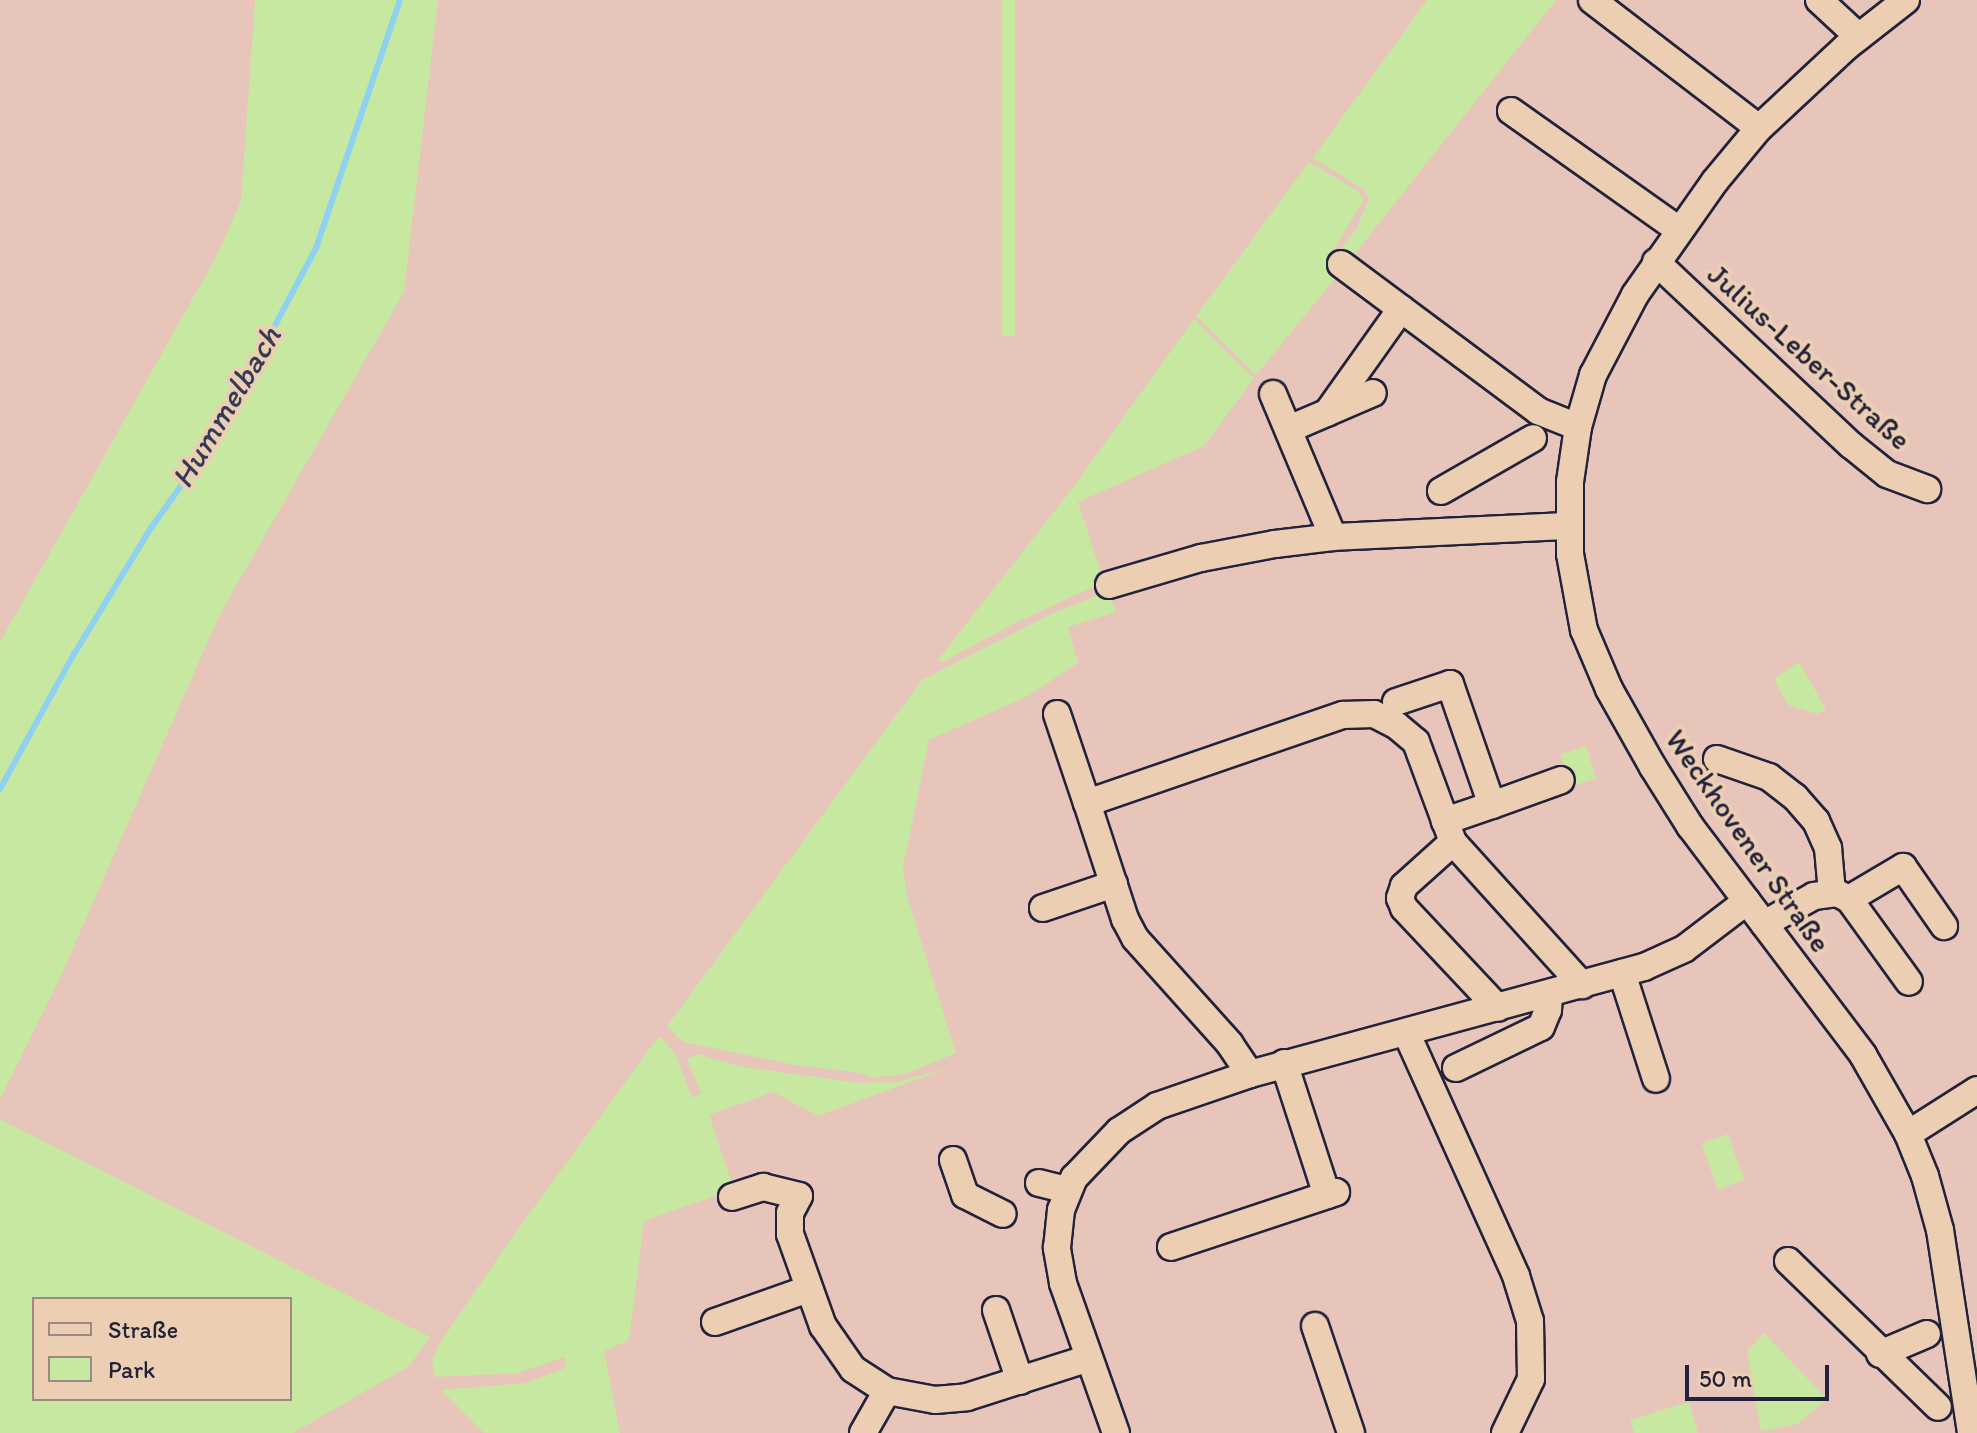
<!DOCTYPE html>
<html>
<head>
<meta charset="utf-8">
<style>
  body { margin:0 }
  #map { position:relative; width:1977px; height:1433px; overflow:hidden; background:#e7c5bb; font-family:Itim,sans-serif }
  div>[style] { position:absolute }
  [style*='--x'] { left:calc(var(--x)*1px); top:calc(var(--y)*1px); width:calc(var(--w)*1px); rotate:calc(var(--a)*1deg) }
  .green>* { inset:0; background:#c7e8a0; transform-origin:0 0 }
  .stream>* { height:6px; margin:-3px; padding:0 3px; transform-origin:3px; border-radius:3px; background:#90d1f1 }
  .roads { filter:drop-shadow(2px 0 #22223b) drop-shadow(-2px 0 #22223b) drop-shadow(0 2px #22223b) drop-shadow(0 -2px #22223b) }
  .minor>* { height:26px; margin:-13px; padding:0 13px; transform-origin:13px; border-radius:13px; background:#eccfb3 }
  span { translate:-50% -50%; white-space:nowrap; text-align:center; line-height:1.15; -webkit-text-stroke:8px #eccfb3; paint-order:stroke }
  .street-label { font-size:30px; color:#22223b }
  .water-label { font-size:32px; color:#323c56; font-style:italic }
  .legend { position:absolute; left:32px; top:1297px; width:260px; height:104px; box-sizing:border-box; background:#eccfb3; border:2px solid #9b8a83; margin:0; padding:10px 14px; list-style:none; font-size:24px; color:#22223b }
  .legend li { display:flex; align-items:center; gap:16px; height:40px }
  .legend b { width:40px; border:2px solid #9b8a83 }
  .scale { position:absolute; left:1685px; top:1365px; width:144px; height:36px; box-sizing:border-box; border:4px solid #22223b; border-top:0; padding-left:10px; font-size:24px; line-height:28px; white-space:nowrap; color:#22223b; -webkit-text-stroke:6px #eccfb3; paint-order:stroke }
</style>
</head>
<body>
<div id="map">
  <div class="green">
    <i style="clip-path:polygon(255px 0,438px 0,404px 292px,220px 614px,59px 980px,0 1099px,0 642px,217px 255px,241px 201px)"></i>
    <i style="left:1002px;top:0;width:13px;height:336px"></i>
    <i style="clip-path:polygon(1427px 0,1556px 0,1346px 265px,1343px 245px,1356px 230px,1369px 198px,1363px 189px,1313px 158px)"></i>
    <i style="clip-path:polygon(1309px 162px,1358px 191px,1364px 200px,1337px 244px,1335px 255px,1342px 270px,1256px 375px,1196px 316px)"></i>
    <i style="clip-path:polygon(1194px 319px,1254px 378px,1204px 446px,1078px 502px,1104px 582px,1017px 622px,943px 662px,937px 661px,1072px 489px)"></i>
    <i style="clip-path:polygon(1108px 591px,1116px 612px,1068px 627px,1078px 663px,1026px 697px,929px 740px,903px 867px,908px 900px,956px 1053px,905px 1074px,871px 1078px,861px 1073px,796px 1065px,683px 1042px,667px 1026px,922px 680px,1051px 614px)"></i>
    <i style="clip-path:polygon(1799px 662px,1826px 709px,1817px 714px,1788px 705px,1774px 679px)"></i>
    <i style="left:1586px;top:746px;width:34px;height:27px;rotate:73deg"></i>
    <i style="clip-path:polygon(659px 1036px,675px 1053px,692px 1098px,701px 1093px,687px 1059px,697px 1054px,743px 1067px,859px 1083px,897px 1082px,948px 1068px,818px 1116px,773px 1092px,709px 1115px,734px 1189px,644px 1221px,629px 1340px,604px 1351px,620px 1433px,484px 1433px,441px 1390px,526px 1383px,565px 1368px,565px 1357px,518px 1373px,435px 1377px,432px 1361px,438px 1346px,508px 1243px)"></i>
    <i style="clip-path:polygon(evenodd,0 1119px,430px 1337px,409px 1366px,293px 1433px,0 1433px,0 1119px,290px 1299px,290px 1399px,34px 1399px,34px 1299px,290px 1299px)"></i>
    <i style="left:1728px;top:1134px;width:49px;height:28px;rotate:71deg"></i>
    <i style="clip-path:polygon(1764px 1333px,1827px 1399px,1798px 1424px,1761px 1431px,1747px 1351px)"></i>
    <i style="clip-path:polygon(1689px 1402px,1698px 1433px,1634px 1433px,1630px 1420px)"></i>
  </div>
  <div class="stream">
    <i style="--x:0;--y:789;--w:154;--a:-61.3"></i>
    <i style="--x:74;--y:654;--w:148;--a:-58.6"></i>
    <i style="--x:151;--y:528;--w:114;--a:-54.6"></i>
    <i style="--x:217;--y:435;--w:212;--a:-62.1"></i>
    <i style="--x:316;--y:248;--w:262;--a:-71.3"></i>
  </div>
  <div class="roads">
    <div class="minor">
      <i style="--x:1592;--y:0;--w:210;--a:37.5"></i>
      <i style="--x:1819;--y:0;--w:54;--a:42.8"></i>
      <i style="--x:1906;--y:0;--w:76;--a:141.9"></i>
      <i style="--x:1846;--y:47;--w:119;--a:137"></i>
      <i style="--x:1759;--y:128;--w:69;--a:129.7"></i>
      <i style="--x:1715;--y:181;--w:139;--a:125.1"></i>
      <i style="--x:1635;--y:295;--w:90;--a:117.7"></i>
      <i style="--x:1593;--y:375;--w:54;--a:106.1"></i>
      <i style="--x:1578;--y:427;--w:56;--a:98.3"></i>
      <i style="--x:1570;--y:482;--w:72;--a:90"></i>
      <i style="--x:1570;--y:554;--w:77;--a:79.6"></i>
      <i style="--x:1584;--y:630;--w:64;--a:67"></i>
      <i style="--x:1609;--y:689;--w:90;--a:60.6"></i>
      <i style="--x:1653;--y:767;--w:70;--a:57.9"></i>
      <i style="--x:1690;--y:826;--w:287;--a:52.9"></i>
      <i style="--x:1863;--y:1055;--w:91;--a:60.3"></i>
      <i style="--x:1908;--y:1134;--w:45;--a:68"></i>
      <i style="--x:1925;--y:1176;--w:56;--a:74.5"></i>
      <i style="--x:1940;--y:1230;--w:205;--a:81.3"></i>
      <i style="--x:1511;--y:111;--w:206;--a:35.3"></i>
      <i style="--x:1656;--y:262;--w:267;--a:43.2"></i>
      <i style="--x:1851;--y:445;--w:46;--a:38.9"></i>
      <i style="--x:1887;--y:474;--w:43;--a:20.6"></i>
      <i style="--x:1341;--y:264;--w:246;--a:36.7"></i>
      <i style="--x:1538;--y:411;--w:43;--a:21.8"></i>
      <i style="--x:1273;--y:394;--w:155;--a:67.2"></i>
      <i style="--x:1327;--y:413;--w:128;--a:-54.6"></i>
      <i style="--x:1289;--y:429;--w:91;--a:-23.2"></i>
      <i style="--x:1441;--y:491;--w:106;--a:-29.9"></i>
      <i style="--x:1109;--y:585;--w:96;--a:-16.4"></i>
      <i style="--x:1201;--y:558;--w:75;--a:-10.7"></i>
      <i style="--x:1275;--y:544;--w:58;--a:-6.9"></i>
      <i style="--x:1333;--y:537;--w:236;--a:-2.7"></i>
      <i style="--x:1396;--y:702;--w:57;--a:-18.4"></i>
      <i style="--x:1450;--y:684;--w:128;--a:70.9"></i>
      <i style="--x:1492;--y:805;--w:50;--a:161.2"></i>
      <i style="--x:1057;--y:714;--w:94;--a:71.4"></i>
      <i style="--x:1717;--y:759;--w:55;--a:19.1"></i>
      <i style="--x:1769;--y:777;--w:33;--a:38"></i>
      <i style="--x:1795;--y:797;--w:32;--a:49"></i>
      <i style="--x:1816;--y:821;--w:30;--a:66"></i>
      <i style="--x:1828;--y:848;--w:45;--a:84.9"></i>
      <i style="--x:1492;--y:805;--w:73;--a:-19.9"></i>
      <i style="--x:1453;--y:842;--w:66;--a:138.1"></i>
      <i style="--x:1404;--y:886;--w:13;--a:108"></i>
      <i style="--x:1400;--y:898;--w:11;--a:68"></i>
      <i style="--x:1404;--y:908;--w:137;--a:46.8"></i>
      <i style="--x:1849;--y:899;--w:63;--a:-30.7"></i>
      <i style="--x:1903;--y:867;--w:72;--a:55.2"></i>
      <i style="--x:1043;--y:908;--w:75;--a:-18.7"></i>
      <i style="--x:1764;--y:924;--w:57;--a:-29.2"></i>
      <i style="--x:1814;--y:896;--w:23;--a:-7"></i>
      <i style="--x:1837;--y:893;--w:13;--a:27"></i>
      <i style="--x:1849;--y:899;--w:102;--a:54.1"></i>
      <i style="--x:1622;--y:973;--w:111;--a:72.2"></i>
      <i style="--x:1406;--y:1032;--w:268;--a:65.7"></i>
      <i style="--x:1516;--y:1276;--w:47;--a:72.7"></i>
      <i style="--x:1530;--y:1321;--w:58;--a:89"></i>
      <i style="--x:1531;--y:1379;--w:60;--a:115.7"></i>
      <i style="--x:1284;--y:1063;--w:139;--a:72"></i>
      <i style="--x:1456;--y:1068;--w:94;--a:-25.8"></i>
      <i style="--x:1541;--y:1027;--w:18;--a:-68"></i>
      <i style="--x:1548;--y:1010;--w:16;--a:-86"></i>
      <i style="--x:1250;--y:1074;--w:36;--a:-124"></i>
      <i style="--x:1230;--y:1044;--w:142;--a:-131.9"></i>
      <i style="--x:1135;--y:938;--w:21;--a:-118"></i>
      <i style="--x:1125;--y:919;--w:122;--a:-108.1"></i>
      <i style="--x:1087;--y:803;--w:271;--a:-19"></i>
      <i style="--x:1343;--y:715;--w:31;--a:-2"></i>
      <i style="--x:1374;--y:714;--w:25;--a:27"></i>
      <i style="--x:1396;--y:725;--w:26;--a:40"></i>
      <i style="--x:1416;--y:742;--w:107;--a:69.7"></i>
      <i style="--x:1453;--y:842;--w:193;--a:47.9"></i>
      <i style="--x:1908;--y:1134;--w:82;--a:-32.5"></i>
      <i style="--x:953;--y:1160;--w:37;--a:71"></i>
      <i style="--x:965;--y:1195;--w:42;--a:26.6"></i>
      <i style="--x:1039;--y:1183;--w:30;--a:14"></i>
      <i style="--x:732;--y:1197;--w:33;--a:-18"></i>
      <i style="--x:763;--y:1187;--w:37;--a:14"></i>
      <i style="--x:799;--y:1196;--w:19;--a:118"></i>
      <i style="--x:790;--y:1213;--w:21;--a:90"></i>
      <i style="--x:790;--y:1234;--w:98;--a:70.3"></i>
      <i style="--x:823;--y:1326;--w:52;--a:55.1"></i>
      <i style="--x:853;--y:1369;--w:40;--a:32.9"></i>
      <i style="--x:887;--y:1391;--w:49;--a:10.6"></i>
      <i style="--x:935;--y:1400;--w:32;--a:-5"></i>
      <i style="--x:967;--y:1397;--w:128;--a:-17.7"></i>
      <i style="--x:1171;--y:1247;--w:174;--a:-18.4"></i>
      <i style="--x:1788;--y:1261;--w:209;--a:44.2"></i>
      <i style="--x:996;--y:1310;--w:75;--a:71.3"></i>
      <i style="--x:715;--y:1322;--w:99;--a:-19.5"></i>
      <i style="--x:1315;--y:1326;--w:113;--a:71.4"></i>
      <i style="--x:1880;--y:1354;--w:51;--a:-23.1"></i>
      <i style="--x:863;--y:1433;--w:48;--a:-60.3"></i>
      <i style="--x:1116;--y:1433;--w:159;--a:-109.5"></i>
      <i style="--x:1063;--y:1283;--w:36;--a:-100"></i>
      <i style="--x:1057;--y:1248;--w:38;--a:-84"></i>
      <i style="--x:1061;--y:1210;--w:35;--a:-68"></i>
      <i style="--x:1074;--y:1178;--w:65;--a:-46.2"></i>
      <i style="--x:1119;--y:1131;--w:45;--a:-33.3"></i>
      <i style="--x:1157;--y:1106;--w:98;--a:-19"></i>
      <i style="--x:1250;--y:1074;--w:408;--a:-15.2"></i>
      <i style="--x:1644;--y:967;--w:44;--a:-24.2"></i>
      <i style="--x:1684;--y:949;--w:79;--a:-37.3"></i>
    </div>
  </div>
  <div class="street-label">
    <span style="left:1809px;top:357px;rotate:42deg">Julius-Leber-Straße</span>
    <span style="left:1748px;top:841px;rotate:55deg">Weckhovener Straße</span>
  </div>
  <div class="water-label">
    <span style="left:226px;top:407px;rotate:-59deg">Hummelbach</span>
  </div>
  <ul class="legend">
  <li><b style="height:10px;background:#eccfb3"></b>Straße</li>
  <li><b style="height:22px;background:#c7e8a0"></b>Park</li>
  </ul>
  <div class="scale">50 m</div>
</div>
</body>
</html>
